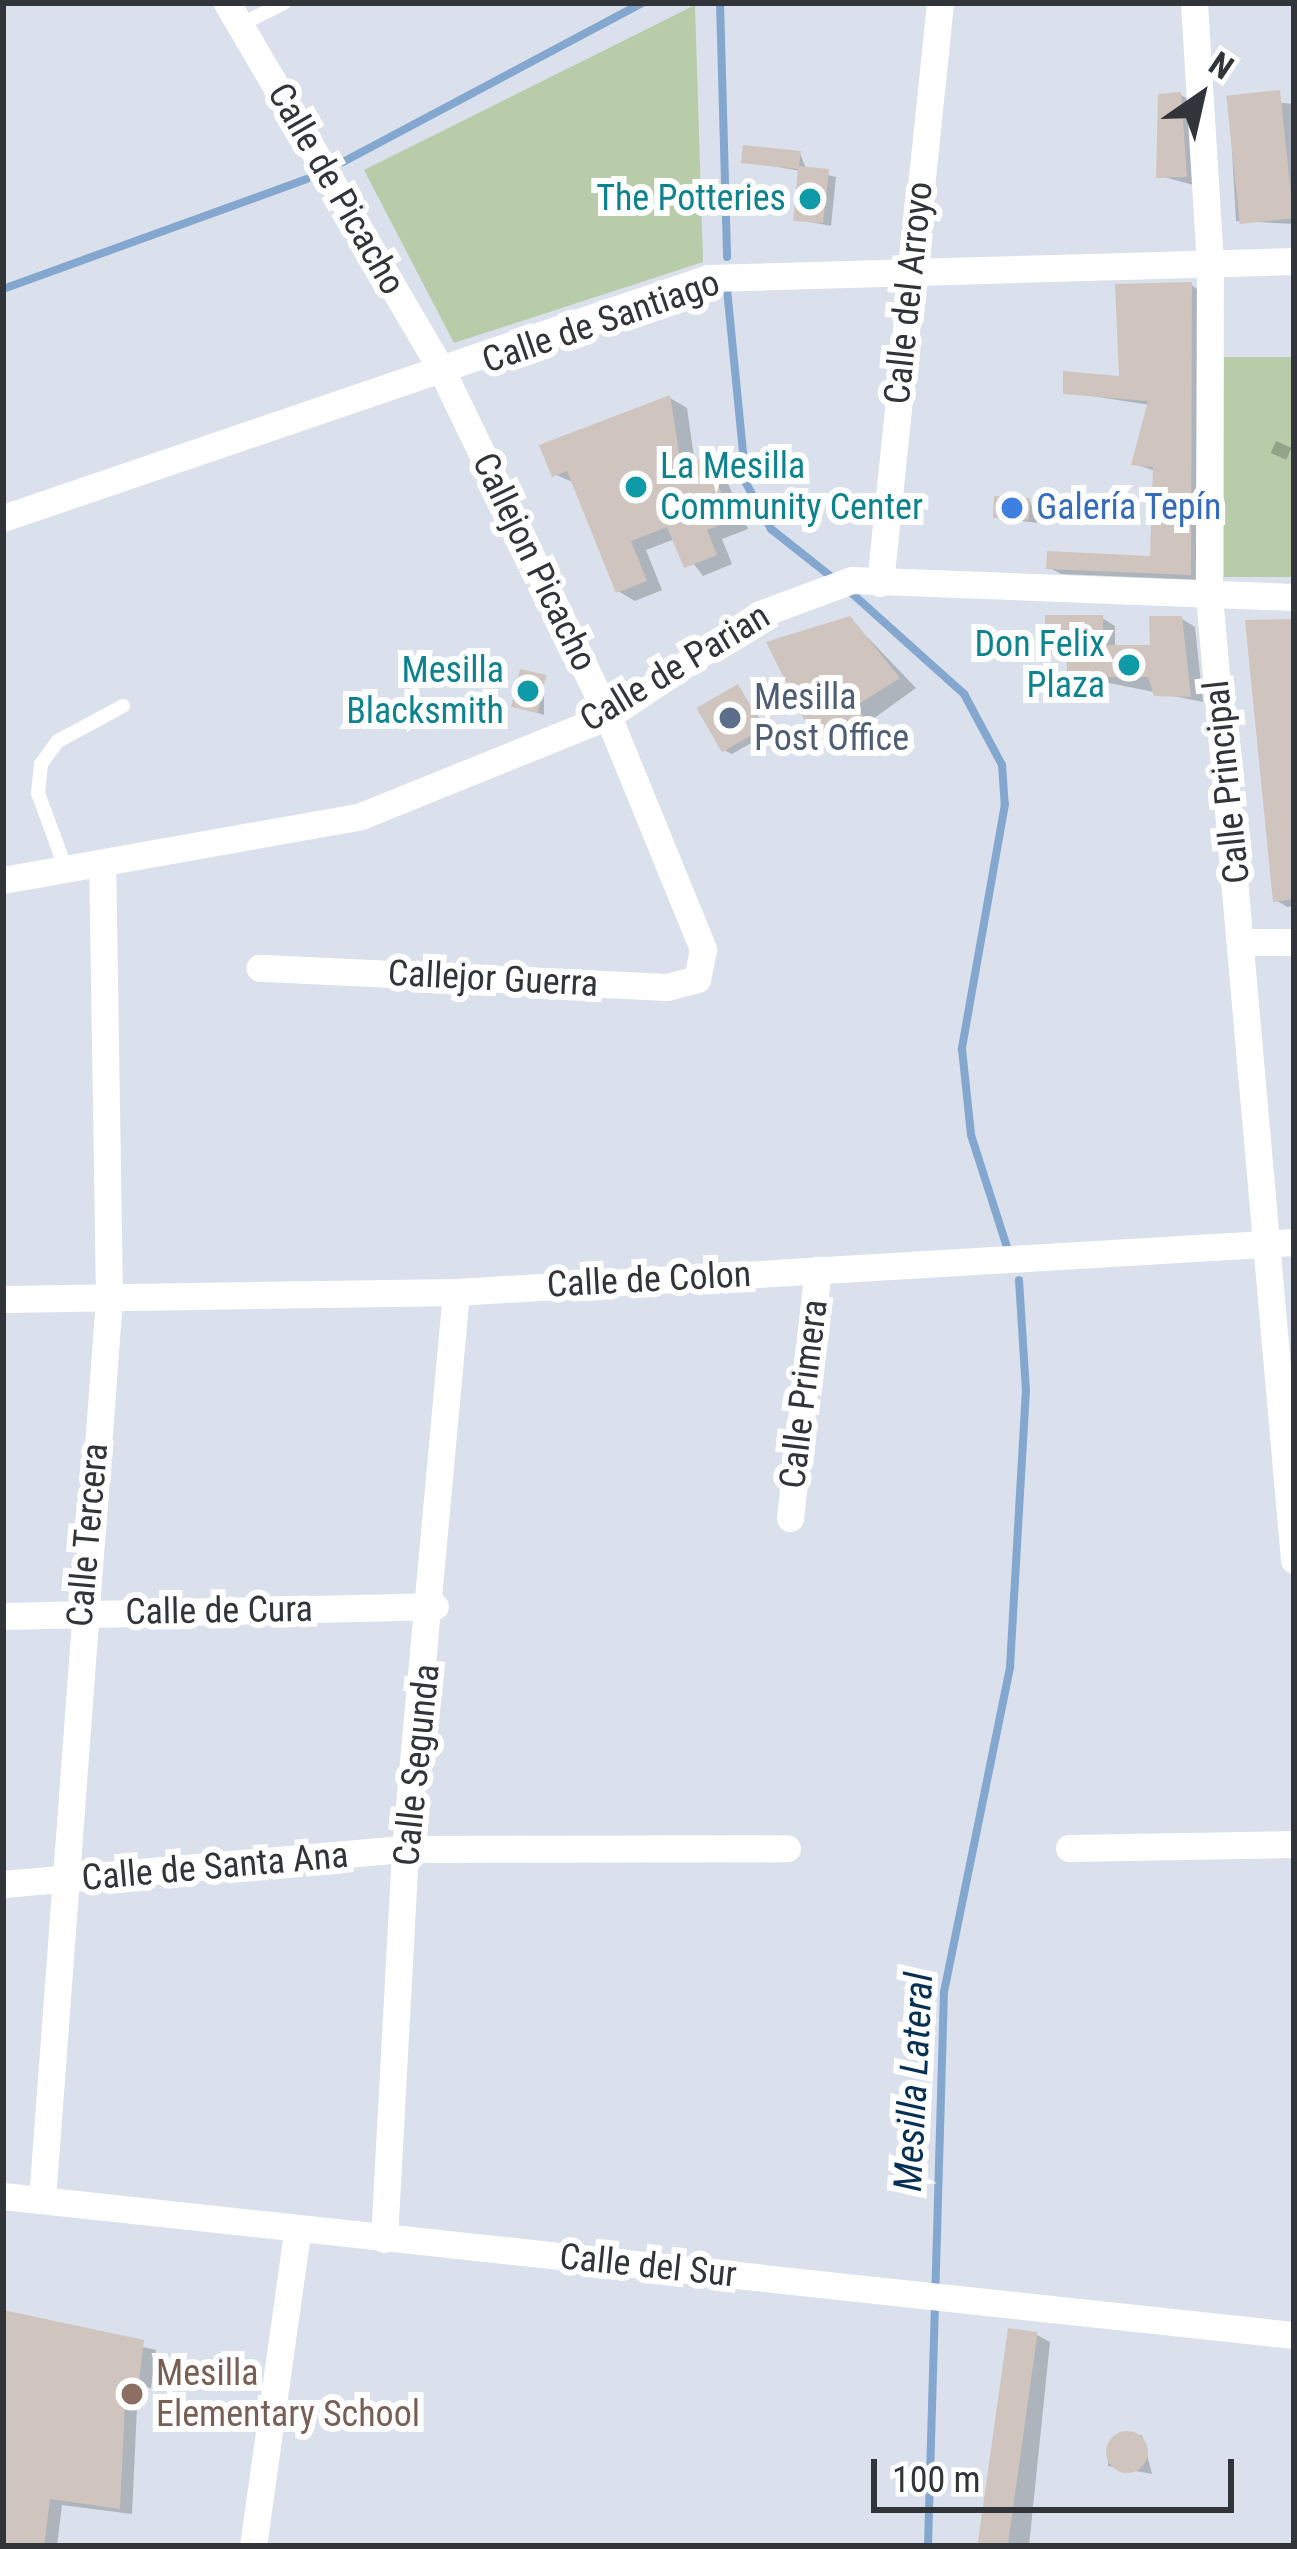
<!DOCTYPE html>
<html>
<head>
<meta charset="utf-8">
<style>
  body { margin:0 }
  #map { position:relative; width:1297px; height:2549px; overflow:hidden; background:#dae1ec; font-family:"Roboto Condensed",sans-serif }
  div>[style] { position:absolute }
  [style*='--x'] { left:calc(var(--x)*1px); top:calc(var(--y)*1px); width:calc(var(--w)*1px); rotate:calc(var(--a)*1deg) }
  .green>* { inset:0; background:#b8ccaa; transform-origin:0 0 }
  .shadow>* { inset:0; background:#0003; transform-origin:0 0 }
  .stream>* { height:8px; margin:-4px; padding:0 4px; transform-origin:4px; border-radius:4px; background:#83a7ce }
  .building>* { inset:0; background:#d0c4be; transform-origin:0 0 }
  .round { border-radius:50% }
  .lane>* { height:14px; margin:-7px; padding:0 7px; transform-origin:7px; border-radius:7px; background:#fff }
  .street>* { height:27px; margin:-13.5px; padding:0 13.5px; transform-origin:13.5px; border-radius:13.5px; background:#fff }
  .dots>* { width:33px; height:33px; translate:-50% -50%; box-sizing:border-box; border:6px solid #fff; border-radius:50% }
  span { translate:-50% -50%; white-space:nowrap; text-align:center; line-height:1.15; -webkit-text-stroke:12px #fff; paint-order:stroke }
  .street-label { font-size:36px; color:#313438 }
  .culture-label { font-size:36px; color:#0d838f }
  .right { translate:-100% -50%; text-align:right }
  .left { translate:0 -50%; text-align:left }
  .shop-label { font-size:36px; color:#366cbe }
  .service-label { font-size:36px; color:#4e5e75 }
  .education-label { font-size:36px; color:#785e54 }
  .water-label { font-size:39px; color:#062f54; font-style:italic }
  .frame { position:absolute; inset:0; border:6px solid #313438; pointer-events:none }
  .north { position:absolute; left:1141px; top:36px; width:120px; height:120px; -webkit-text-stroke:9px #fff; paint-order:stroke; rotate:34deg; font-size:33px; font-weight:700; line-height:48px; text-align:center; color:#313438 }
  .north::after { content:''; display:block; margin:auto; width:42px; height:54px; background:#313438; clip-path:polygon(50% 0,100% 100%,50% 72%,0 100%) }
  .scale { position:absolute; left:871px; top:2459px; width:363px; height:54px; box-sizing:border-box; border:6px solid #313438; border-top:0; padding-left:15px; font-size:36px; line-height:42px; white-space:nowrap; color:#313438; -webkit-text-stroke:9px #fff; paint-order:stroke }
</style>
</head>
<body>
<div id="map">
  <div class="green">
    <i style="clip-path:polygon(695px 5px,703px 262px,454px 343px,364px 170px)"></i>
    <i style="left:1294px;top:357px;width:220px;height:70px;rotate:90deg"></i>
  </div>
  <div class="shadow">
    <i style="clip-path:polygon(1181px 95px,1207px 110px,1212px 190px,1160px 176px)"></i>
    <i style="clip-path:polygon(1229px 98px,1294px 104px,1294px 224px,1236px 221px)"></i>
    <i style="clip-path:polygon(800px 154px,807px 170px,836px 177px,831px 226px,796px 219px,801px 171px,744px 161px)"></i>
    <i style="clip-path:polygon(1191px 285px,1202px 292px,1202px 580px,1061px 574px,1050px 568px,1153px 559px,1156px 471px,1134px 464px,1150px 405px,1066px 392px,1122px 379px)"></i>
    <i style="clip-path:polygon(670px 398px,687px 408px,695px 464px,722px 470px,748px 529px,722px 539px,732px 564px,703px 576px,675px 539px,646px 550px,662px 590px,635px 601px,618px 591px,575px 483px,554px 474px)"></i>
    <i style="left:1276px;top:441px;width:17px;height:13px;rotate:24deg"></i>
    <i style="clip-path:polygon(1030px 501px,1037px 523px,996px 517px)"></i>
    <i style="clip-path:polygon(1102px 618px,1115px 626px,1115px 648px,1153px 648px,1182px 619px,1195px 627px,1203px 702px,1070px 675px,1070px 658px,1048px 651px)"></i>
    <i style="clip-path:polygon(850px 619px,916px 688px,834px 747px,816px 737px)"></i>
    <i style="clip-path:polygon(1294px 622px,1294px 906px,1287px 907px,1276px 900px)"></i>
    <i style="clip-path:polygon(544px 678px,544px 715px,514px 705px)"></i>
    <i style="clip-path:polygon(738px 687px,769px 733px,732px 754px,724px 750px)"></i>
    <i style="clip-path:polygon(3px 2316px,156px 2350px,151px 2388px,138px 2386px,132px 2514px,62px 2505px,57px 2546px,3px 2546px)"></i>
    <i style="clip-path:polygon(1037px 2335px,1050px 2342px,1029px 2546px,988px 2546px)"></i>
    <i style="clip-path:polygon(1142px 2435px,1152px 2474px,1108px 2466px,1110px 2440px)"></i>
  </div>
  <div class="stream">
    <i style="--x:720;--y:3;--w:254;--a:88.4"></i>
    <i style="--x:343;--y:162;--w:339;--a:-28"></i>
    <i style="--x:3;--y:289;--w:323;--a:-19.9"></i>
    <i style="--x:727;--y:289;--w:195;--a:84.4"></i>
    <i style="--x:746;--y:483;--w:52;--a:61.5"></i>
    <i style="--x:771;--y:529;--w:80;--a:38.4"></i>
    <i style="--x:846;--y:588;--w:159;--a:41.9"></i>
    <i style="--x:964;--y:694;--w:81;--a:61.8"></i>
    <i style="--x:1002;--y:765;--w:39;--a:86"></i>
    <i style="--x:1005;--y:804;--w:249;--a:100"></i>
    <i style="--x:962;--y:1049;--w:86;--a:84"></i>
    <i style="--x:971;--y:1135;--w:121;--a:72.2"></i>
    <i style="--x:928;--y:2546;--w:554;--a:-88.35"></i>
    <i style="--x:944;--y:1992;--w:332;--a:-78.5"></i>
    <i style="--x:1010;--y:1667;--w:276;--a:-86.7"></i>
    <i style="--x:1026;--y:1391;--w:111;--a:-93.6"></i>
  </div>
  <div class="building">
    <i style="left:1280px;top:90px;width:129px;height:54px;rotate:84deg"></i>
    <i style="clip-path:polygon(1181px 92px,1187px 177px,1156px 178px,1158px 94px)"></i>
    <i style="clip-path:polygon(743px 145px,801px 151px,799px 166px,829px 169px,823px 223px,793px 221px,798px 169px,741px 163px)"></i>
    <i style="clip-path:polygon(1192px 282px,1191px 575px,1046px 569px,1047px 551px,1150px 556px,1153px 467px,1131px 465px,1148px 401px,1063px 394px,1063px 371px,1119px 376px,1115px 284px)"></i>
    <i style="clip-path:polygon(670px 395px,681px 465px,706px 457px,733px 520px,707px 530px,717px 555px,684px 568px,667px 527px,631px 541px,647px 581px,616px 593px,567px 471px,552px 477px,539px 445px)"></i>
    <i style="left:994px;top:496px;width:36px;height:22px;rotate:3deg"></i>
    <i style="clip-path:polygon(1045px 615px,1103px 615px,1103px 645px,1150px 645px,1149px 616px,1182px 616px,1191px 697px,1154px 696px,1148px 677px,1067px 677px,1067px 653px,1045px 653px)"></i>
    <i style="clip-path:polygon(850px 616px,900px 678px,857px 705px,862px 716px,814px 739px,766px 642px)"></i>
    <i style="clip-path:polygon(1294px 619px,1294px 899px,1273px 902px,1245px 620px)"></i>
    <i style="left:520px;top:669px;width:27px;height:39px;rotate:13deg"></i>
    <i style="left:738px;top:684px;width:51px;height:48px;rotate:60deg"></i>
    <i style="clip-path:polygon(3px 2310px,144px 2340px,139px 2382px,126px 2381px,120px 2509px,50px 2499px,44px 2546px,3px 2546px)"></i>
    <i style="left:1008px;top:2328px;width:30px;height:219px;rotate:8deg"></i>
    <i class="round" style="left:1106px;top:2431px;width:42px;height:42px"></i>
  </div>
  <div class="lane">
    <i style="--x:240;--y:25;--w:49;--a:-26.6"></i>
    <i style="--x:67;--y:872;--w:84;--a:-110.2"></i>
    <i style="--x:38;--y:793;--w:29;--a:-84"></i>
    <i style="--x:41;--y:764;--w:29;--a:-54"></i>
    <i style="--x:58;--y:741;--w:74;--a:-28.3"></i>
  </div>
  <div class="street">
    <i style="--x:227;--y:3;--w:431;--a:59.7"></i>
    <i style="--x:444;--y:375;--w:378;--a:64.3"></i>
    <i style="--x:608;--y:716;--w:252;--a:67.8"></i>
    <i style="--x:703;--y:949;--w:31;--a:101"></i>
    <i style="--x:697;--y:979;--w:31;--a:165"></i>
    <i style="--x:667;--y:987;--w:408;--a:-177.3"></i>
    <i style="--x:1194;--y:3;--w:260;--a:86.5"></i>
    <i style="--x:1210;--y:263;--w:333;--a:90.2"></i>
    <i style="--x:1209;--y:596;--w:968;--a:84.96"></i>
    <i style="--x:3;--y:518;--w:745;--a:-18.8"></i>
    <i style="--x:708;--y:278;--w:586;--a:-1.66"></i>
    <i style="--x:880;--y:583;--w:583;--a:-84.09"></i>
    <i style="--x:3;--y:880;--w:364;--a:-10.1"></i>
    <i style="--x:361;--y:816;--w:266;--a:-22"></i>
    <i style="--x:608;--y:716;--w:183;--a:-33.9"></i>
    <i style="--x:760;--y:614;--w:98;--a:-20.3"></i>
    <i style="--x:852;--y:580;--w:442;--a:2.2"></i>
    <i style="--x:1243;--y:942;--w:51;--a:0"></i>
    <i style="--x:3;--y:1299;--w:453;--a:-0.9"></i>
    <i style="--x:456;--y:1292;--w:839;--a:-3.41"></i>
    <i style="--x:790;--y:1518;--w:250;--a:-83.6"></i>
    <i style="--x:3;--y:1616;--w:432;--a:-1.3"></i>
    <i style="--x:1069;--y:1848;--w:225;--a:-1"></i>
    <i style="--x:3;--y:1884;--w:404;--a:-5"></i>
    <i style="--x:405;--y:1849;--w:382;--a:-0.1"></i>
    <i style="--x:3;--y:2196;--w:1298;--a:6.15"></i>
    <i style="--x:42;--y:2200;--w:904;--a:-85.75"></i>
    <i style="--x:109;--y:1298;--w:430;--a:-90.9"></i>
    <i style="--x:384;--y:2239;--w:391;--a:-86.9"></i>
    <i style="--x:405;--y:1849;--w:559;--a:-84.77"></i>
    <i style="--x:253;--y:2546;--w:316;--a:-82"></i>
  </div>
  <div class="dots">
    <i style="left:810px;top:199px;background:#0f9aa8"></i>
    <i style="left:636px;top:487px;background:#0f9aa8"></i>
    <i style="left:1012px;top:508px;background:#3f7fe0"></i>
    <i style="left:1129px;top:665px;background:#0f9aa8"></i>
    <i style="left:528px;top:691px;background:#0f9aa8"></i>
    <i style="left:730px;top:718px;background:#5c6f8a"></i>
    <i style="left:132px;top:2394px;background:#8d6e63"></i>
  </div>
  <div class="street-label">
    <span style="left:336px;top:189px;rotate:60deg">Calle de Picacho</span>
    <span style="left:909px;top:293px;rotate:-84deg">Calle del Arroyo</span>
    <span style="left:601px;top:322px;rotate:-19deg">Calle de Santiago</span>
    <span style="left:534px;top:562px;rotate:64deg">Callejon Picacho</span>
    <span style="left:675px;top:668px;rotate:-31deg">Calle de Parian</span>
    <span style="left:1227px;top:782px;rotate:-96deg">Calle Principal</span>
    <span style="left:493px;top:979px;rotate:3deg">Callejor Guerra</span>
    <span style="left:649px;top:1280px;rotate:-3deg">Calle de Colon</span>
    <span style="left:804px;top:1394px;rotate:-83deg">Calle Primera</span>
    <span style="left:88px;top:1535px;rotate:-85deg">Calle Tercera</span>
    <span style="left:219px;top:1611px;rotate:-1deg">Calle de Cura</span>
    <span style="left:417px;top:1765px;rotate:-84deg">Calle Segunda</span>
    <span style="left:215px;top:1867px;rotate:-5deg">Calle de Santa Ana</span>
    <span style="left:648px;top:2266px;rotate:6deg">Calle del Sur</span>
  </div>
  <div class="culture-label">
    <span class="right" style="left:786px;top:199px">The Potteries</span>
    <span class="left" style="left:660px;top:487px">La Mesilla<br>Community Center</span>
    <span class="right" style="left:1105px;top:665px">Don Felix<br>Plaza</span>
    <span class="right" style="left:504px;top:691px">Mesilla<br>Blacksmith</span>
  </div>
  <div class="shop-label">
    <span class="left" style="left:1036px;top:508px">Galería Tepín</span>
  </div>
  <div class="service-label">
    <span class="left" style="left:754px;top:718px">Mesilla<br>Post Office</span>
  </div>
  <div class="education-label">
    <span class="left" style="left:156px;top:2394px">Mesilla<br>Elementary School</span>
  </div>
  <div class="water-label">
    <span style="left:914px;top:2082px;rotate:-87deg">Mesilla Lateral</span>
  </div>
  <div class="frame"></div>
  <div class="north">N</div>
  <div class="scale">100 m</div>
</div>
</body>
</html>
